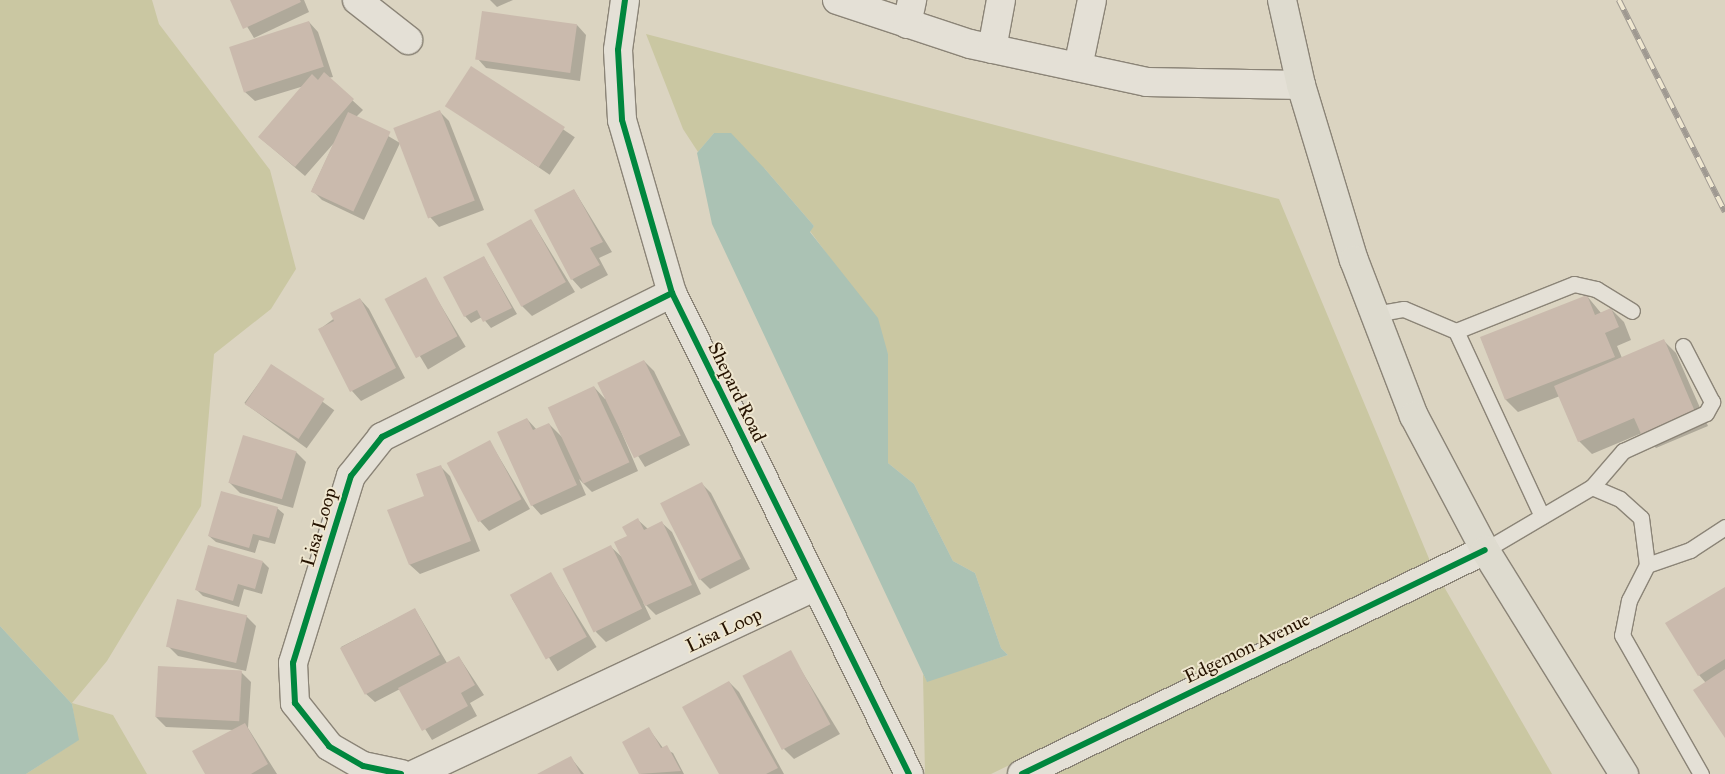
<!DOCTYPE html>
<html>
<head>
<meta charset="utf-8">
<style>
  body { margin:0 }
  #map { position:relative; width:1725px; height:774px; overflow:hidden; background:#dbd4c1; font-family:"IM FELL Great Primer",serif }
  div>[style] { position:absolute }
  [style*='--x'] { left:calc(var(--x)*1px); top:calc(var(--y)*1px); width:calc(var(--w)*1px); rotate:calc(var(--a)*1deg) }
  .green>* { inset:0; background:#cac7a2 }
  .water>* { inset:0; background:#abc2b4 }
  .shadow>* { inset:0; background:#0003; transform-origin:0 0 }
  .building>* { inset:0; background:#cabaad; transform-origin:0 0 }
  .roads { filter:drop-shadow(1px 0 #8b8477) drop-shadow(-1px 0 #8b8477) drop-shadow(0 1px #8b8477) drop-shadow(0 -1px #8b8477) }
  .service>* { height:15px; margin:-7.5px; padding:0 7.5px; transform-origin:7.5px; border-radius:7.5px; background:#e4e0d6 }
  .minor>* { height:28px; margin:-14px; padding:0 14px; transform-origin:14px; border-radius:14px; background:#e4e0d6 }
  .tertiary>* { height:28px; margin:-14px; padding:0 14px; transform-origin:14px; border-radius:14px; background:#e4e0d6 }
  .primary>* { height:28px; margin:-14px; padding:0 14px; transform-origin:14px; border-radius:14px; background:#dedbcf }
  .rail>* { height:5.5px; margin-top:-2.75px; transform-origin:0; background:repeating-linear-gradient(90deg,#efe7d0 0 11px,#9f9991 0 22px); box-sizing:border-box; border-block:1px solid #9f9991 }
  .cycleway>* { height:6px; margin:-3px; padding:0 3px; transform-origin:3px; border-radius:3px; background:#00873e }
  span { translate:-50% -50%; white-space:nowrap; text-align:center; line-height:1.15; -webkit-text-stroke:4px #efe7d0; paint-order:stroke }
  .street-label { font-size:19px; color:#261300 }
</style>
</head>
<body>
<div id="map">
  <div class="green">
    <i style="clip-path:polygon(0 0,152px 0,159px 24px,270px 170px,296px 269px,271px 309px,214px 354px,201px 506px,107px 661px,72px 703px,113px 715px,147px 774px,26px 774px,78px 740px,72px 704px,0 626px)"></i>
    <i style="clip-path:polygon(646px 34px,1279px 199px,1430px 561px,991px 774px,925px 774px,923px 674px,927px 681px,1008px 655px,1001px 648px,975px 573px,953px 561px,914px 484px,888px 463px,888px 354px,838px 269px,810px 231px,814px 226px,765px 169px,714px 133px,698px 152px,683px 129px)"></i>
    <i style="clip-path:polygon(1443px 585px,1552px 774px,1054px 774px)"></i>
  </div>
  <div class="water">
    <i style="clip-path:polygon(714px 133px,731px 133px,765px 169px,814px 226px,810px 232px,878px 318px,888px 354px,888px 463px,914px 484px,953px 561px,975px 573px,1001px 648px,1008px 655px,927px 682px,712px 224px,697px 153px)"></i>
    <i style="clip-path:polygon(0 626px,72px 704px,79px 740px,26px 774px,0 774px)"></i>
  </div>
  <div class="shadow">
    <i style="clip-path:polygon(231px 0,304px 0,309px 12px,254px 38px)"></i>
    <i style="clip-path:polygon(490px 0,513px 0,497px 7px)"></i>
    <i style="clip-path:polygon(309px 22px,318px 32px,333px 77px,328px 78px,363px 110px,356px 117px,400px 143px,364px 220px,322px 200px,312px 190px,334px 143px,305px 176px,259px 137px,304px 86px,255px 101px,245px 92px)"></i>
    <i style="clip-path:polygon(577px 25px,586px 35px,580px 81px,486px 68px,477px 58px)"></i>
    <i style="left:472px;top:68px;width:124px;height:45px;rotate:34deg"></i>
    <i style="clip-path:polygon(439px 111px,449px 121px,484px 210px,439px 227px,430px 217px)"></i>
    <i style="clip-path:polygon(574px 190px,612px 252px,599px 258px,608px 275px,581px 289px,572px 279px)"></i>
    <i style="clip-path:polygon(531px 220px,575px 292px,532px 316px,522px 306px)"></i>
    <i style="clip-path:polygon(484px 257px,517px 314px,491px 328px,482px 317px,471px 323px,465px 316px)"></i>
    <i style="left:425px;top:279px;width:79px;height:44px;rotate:59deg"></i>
    <i style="clip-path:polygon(1587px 296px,1601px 313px,1611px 309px,1624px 322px,1631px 340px,1617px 346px,1622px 358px,1664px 341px,1676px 353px,1708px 426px,1656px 448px,1642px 433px,1592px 454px,1579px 441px,1560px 396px,1518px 412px,1506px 400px,1481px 338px)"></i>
    <i style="clip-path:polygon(360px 299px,369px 309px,405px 378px,361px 401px,352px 391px,320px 329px)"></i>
    <i style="clip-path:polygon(644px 361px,654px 371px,690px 445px,645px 467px,618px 424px,638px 471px,592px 492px,579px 479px,586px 495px,541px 515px,532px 505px,527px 419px,537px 430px,549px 424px,562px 437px,594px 387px,605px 399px)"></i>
    <i style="left:272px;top:365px;width:77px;height:47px;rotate:36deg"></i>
    <i style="clip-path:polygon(490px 442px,530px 509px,489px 531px,480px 521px)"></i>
    <i style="clip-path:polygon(296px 452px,306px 462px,293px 508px,240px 493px,230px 483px)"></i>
    <i style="clip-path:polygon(440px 466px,450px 476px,480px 551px,420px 574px,410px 565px,389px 511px,426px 497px)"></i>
    <i style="clip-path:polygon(701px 483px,711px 493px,750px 569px,710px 589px,700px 579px)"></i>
    <i style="clip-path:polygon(277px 508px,284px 514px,275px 544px,259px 540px,255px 553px,216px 542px,209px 536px)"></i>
    <i style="clip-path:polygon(638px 520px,648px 529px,662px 523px,672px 532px,701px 594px,656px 615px,643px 602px,651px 619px,606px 642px,596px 632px,610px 546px,623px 558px)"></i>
    <i style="clip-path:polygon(263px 562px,269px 568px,262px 594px,244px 589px,239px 607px,203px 596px,197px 590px)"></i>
    <i style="left:551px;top:574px;width:86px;height:46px;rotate:58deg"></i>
    <i style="clip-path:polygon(1725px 588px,1725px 735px,1706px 683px,1699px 675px)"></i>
    <i style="clip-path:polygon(415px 609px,447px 663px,459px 657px,484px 695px,470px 703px,477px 716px,432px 740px,400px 689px,375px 702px,365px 693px,341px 647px)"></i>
    <i style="clip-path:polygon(246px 616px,256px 626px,246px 671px,178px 656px,168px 646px)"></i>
    <i style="clip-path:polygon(790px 652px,840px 734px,794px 759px,784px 749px)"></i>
    <i style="clip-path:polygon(241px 672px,251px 682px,248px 728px,277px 774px,206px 774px,233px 730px,166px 727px,156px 717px)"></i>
    <i style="clip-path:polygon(729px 682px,739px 692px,784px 774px,721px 774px)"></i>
    <i style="clip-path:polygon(649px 729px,663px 748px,673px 753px,684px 774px,641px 774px,624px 743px)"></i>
    <i style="clip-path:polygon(571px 758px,584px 774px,540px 774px)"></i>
  </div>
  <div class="building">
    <i style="clip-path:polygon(230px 0,300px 0,301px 2px,243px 29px)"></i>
    <i style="left:482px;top:11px;width:96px;height:49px;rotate:8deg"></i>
    <i style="left:309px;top:21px;width:48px;height:84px;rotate:72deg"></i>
    <i style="left:471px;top:66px;width:112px;height:48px;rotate:33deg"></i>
    <i style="clip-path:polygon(324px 72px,354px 99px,295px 167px,258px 137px,312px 74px,318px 80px)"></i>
    <i style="left:440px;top:110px;width:97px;height:50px;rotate:69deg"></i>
    <i style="left:348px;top:112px;width:47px;height:88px;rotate:25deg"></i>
    <i style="clip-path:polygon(574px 189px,603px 242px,590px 248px,600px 265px,571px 280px,534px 210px)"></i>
    <i style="left:531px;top:219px;width:72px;height:51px;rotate:61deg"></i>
    <i style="clip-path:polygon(484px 256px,512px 308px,483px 322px,477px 310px,464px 317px,443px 277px)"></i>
    <i style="left:426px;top:277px;width:67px;height:47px;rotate:62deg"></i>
    <i style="clip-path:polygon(1587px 295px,1595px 315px,1611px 308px,1619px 327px,1605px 333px,1615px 357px,1505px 400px,1480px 337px)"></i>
    <i style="clip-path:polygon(360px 298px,396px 368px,350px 392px,318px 329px,334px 321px,330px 313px)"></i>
    <i style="clip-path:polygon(1664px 339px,1696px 414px,1642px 436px,1634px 418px,1578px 442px,1554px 386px)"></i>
    <i style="left:644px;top:360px;width:84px;height:52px;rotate:64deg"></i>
    <i style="left:271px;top:364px;width:64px;height:48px;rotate:33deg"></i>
    <i style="left:594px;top:386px;width:84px;height:51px;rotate:65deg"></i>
    <i style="clip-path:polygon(527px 418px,533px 430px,549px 423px,577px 485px,531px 506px,497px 432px)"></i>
    <i style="left:243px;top:435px;width:56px;height:50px;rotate:17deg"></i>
    <i style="left:490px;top:440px;width:67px;height:49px;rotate:62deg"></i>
    <i style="clip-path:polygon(441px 465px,471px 541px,409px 565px,387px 510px,424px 496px,416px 474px)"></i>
    <i style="left:702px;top:482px;width:86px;height:47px;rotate:63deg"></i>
    <i style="clip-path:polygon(221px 491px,278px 507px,269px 538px,253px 534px,249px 548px,208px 536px)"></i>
    <i style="clip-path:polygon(638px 518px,644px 530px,662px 521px,692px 585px,645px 606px,614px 542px,627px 536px,622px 527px)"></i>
    <i style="clip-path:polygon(208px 545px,263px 561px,255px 589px,238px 584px,233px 601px,195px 590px)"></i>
    <i style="left:611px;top:545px;width:71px;height:54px;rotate:64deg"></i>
    <i style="left:551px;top:572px;width:74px;height:47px;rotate:61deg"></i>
    <i style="clip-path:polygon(1725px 587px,1725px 659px,1698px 676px,1665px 623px)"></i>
    <i style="left:177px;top:599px;width:72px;height:49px;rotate:13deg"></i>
    <i style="left:415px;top:608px;width:53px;height:85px;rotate:62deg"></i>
    <i style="left:791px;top:650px;width:84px;height:55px;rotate:62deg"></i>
    <i style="clip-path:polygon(459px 656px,475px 685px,461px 693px,468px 706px,422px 731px,398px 688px)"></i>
    <i style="left:158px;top:666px;width:84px;height:51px;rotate:3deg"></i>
    <i style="clip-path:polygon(1725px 669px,1725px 738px,1693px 690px)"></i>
    <i style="clip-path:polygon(729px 681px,778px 768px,766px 774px,719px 774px,682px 707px)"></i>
    <i style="clip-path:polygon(245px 723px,268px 764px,251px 774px,205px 774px,192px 751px)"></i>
    <i style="clip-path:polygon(649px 727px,661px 748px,667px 745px,681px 771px,639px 774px,622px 742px)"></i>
    <i style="clip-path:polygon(571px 756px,581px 774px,537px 774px)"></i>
  </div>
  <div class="roads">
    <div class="service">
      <i style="--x:1375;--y:314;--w:29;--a:-10"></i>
      <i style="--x:1404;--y:309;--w:56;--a:22.9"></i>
      <i style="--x:1456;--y:331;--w:204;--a:65.1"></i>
      <i style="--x:1456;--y:331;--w:127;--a:-21.7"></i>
      <i style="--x:1574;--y:284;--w:23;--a:13"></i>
      <i style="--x:1596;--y:289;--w:42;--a:31.4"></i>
      <i style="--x:1592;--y:487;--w:48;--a:-49.3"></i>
      <i style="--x:1623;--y:451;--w:91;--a:-24.6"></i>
      <i style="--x:1706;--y:413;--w:13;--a:-61"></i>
      <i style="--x:1712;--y:402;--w:63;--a:-117.4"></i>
      <i style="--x:1485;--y:550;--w:124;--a:-30.5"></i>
      <i style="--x:1592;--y:487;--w:30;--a:23"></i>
      <i style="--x:1620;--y:499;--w:28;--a:42"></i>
      <i style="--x:1641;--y:518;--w:47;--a:82.7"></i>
      <i style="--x:1647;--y:565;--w:39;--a:117"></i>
      <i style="--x:1629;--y:600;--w:36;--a:101"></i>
      <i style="--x:1622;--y:635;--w:160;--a:60.4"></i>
      <i style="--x:1647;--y:565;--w:46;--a:-19.2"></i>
      <i style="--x:1690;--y:550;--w:42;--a:-33.3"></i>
    </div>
    <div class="minor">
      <i style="--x:357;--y:0;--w:65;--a:38.1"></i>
      <i style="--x:837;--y:0;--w:140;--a:18.3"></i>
      <i style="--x:970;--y:44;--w:181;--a:12.1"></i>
      <i style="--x:1147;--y:82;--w:154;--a:1.1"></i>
      <i style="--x:907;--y:24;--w:25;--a:-78"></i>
      <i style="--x:992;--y:49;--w:50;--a:-79.6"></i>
      <i style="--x:1078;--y:67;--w:68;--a:-78.2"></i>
      <i style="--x:401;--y:774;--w:39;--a:-168"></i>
      <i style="--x:363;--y:766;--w:39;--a:-150"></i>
      <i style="--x:329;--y:746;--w:55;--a:-128.3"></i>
      <i style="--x:295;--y:703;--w:40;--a:-92.9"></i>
      <i style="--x:293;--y:663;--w:196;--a:-72.8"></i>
      <i style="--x:351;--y:476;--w:50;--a:-51.5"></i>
      <i style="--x:382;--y:437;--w:324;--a:-26.4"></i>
      <i style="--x:415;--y:774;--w:442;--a:-25.1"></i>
    </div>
    <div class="tertiary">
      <i style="--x:625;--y:0;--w:50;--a:98"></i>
      <i style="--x:618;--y:50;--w:70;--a:86.7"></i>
      <i style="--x:622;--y:120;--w:180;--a:73.9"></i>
      <i style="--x:672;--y:293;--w:536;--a:63.77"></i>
      <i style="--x:1022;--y:774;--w:514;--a:-25.82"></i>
    </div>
    <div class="primary">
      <i style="--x:1282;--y:0;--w:87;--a:77.4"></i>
      <i style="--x:1301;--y:85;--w:183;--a:73.2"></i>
      <i style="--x:1354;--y:260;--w:167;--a:69"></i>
      <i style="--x:1414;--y:416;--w:152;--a:62.1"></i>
      <i style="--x:1485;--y:550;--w:264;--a:58.2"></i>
    </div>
  </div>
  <div class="rail">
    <i style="--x:1619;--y:0;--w:237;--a:63.4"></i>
  </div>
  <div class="cycleway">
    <i style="--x:625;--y:0;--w:50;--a:98"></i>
    <i style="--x:618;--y:50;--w:70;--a:86.7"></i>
    <i style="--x:622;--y:120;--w:180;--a:73.9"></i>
    <i style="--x:672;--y:293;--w:536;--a:63.77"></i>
    <i style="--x:401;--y:774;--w:39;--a:-168"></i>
    <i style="--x:363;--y:766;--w:39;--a:-150"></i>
    <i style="--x:329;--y:746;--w:55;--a:-128.3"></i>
    <i style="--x:295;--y:703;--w:40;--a:-92.9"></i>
    <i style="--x:293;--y:663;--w:196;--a:-72.8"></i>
    <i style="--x:351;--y:476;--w:50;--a:-51.5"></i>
    <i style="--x:382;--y:437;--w:324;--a:-26.4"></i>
    <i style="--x:1022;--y:774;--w:514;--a:-25.82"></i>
  </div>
  <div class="street-label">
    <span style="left:737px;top:392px;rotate:64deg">Shepard Road</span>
    <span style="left:319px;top:527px;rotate:-73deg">Lisa Loop</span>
    <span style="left:724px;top:630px;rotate:-25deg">Lisa Loop</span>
    <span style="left:1247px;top:648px;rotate:-26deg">Edgemon Avenue</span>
  </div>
</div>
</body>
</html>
